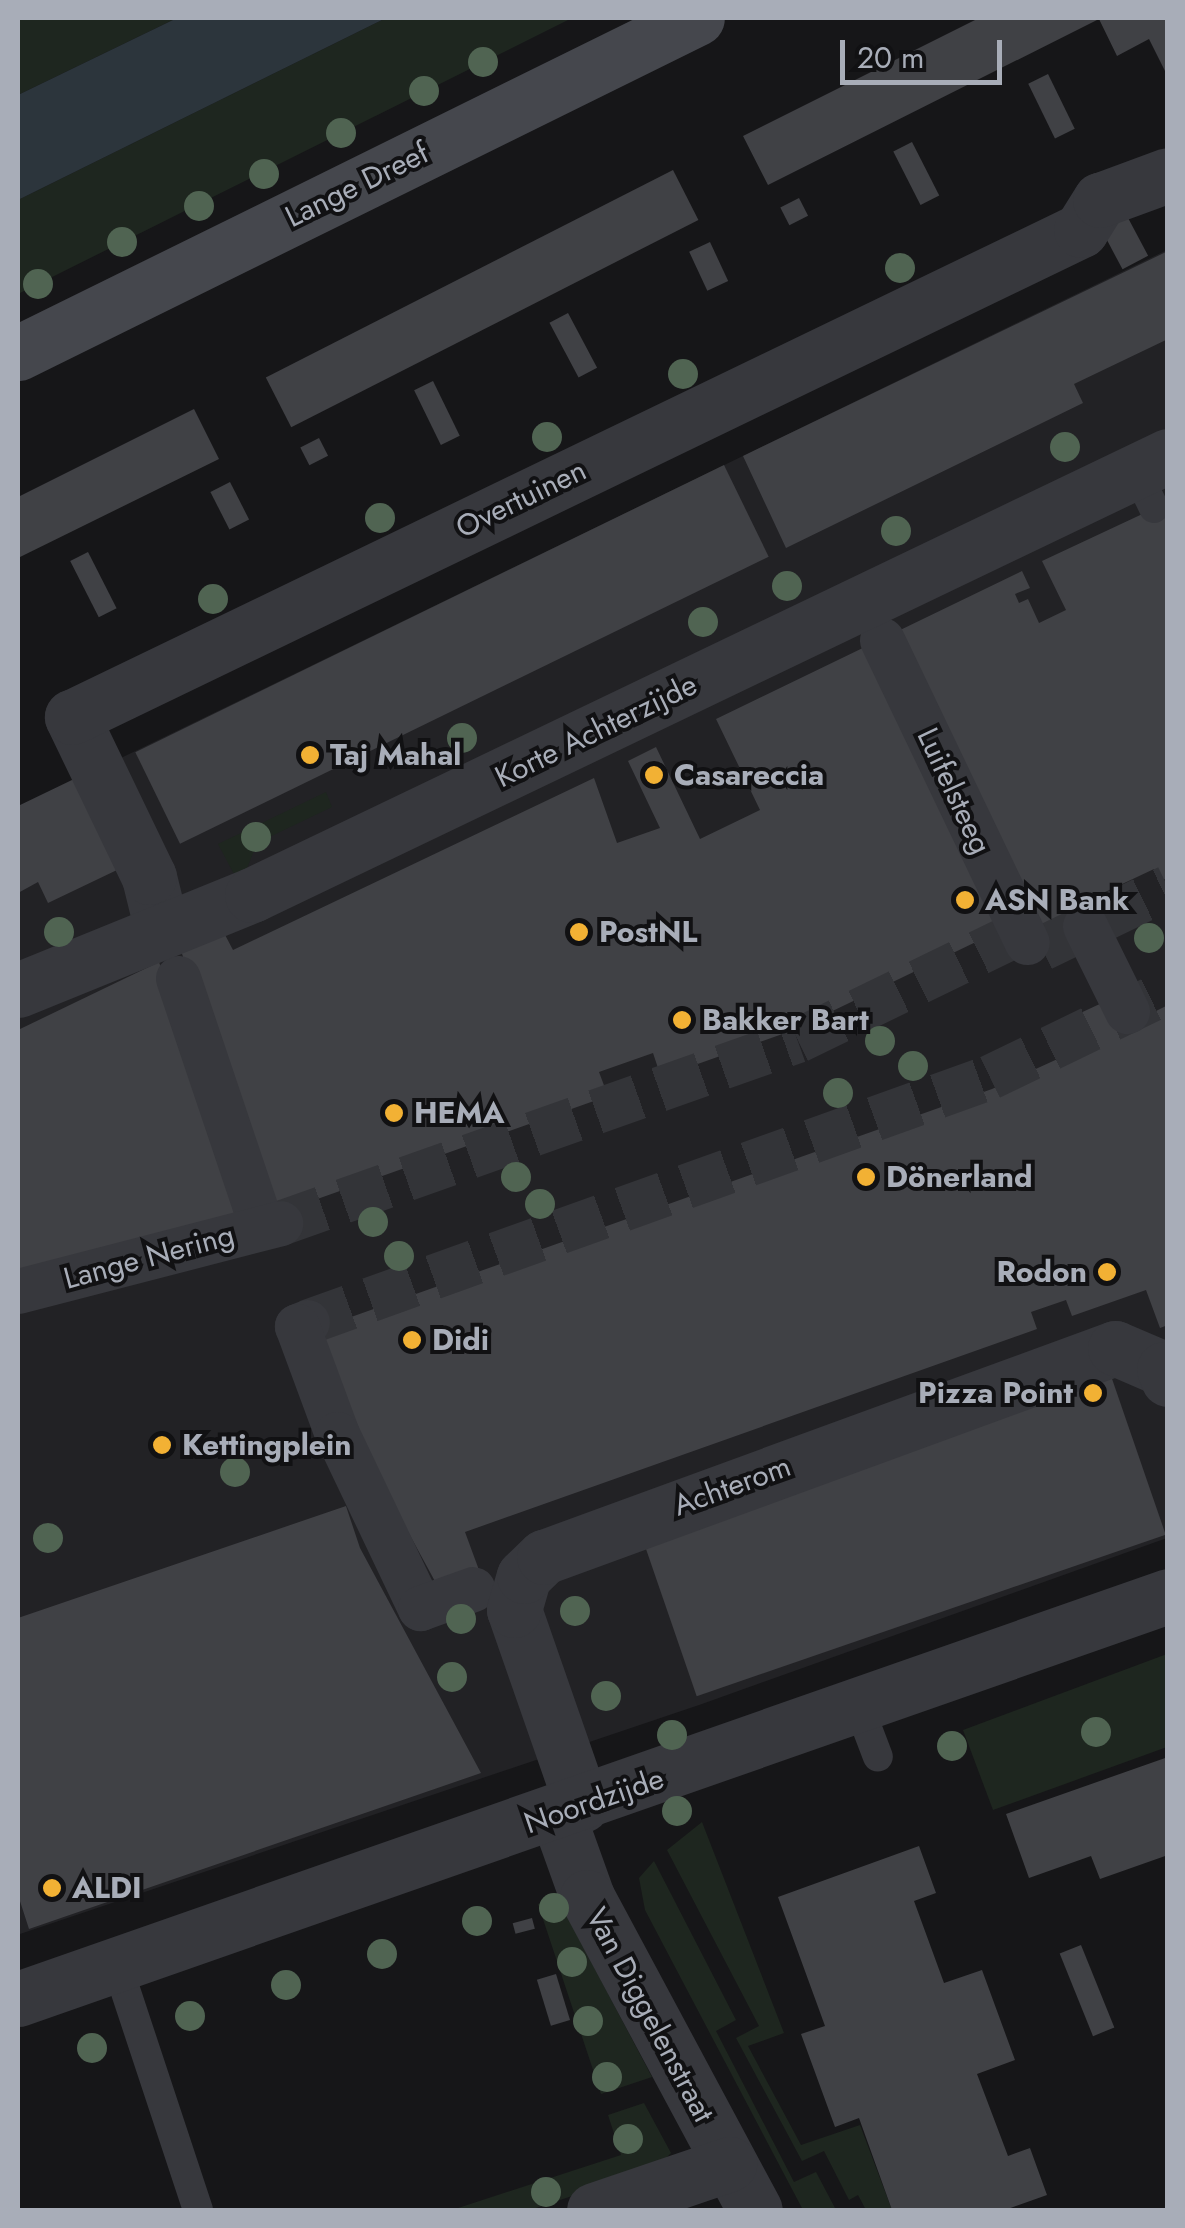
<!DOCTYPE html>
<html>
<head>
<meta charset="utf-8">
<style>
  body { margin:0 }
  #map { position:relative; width:1185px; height:2228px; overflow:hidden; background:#161618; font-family:Jost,sans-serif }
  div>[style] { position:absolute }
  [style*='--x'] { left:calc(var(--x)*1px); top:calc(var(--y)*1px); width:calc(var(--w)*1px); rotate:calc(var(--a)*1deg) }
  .built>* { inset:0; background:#222225 }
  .green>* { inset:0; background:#1e261f }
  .water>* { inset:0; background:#2c353c }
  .building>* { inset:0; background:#404145; transform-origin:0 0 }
  .pedestrian-tunnel>* { height:45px; margin-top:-22.5px; transform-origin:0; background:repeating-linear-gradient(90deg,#333438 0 45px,transparent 0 67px) }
  .service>* { height:30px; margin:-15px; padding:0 15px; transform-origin:15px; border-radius:15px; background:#37383d }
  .pedestrian>* { height:45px; margin:-22.5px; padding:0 22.5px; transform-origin:22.5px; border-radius:22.5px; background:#37383d }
  .minor>* { height:55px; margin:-27.5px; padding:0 27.5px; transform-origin:27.5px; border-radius:27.5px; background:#37383d }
  .tertiary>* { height:55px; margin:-27.5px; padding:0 27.5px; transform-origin:27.5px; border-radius:27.5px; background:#37383d }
  .secondary>* { height:55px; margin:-27.5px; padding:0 27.5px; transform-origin:27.5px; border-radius:27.5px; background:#45474d }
  .trees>* { width:30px; height:30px; margin:-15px; border-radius:50%; background:#506452 }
  .dots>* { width:28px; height:28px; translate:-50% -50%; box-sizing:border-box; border:5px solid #111113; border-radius:50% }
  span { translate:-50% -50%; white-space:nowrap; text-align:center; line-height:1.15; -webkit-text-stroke:8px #111113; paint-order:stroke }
  .street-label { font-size:30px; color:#a8adb8 }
  .poi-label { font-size:30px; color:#a8adb8; font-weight:700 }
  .left { translate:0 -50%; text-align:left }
  .right { translate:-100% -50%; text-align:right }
  .frame { position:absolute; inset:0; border:20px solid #a8adb8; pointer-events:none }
  .scale { position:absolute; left:840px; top:40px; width:162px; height:45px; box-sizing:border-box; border:5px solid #a8adb8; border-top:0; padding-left:12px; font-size:30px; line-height:35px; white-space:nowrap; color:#a8adb8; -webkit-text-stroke:8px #111113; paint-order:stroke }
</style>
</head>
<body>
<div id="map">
  <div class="built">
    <i style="clip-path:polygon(1167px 250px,1167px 1538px,702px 1704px,20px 1934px,18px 808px)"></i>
  </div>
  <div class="green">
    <i style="clip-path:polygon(18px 18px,177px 18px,18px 95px)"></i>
    <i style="clip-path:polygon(386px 18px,572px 18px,18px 294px,18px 200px)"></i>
    <i style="clip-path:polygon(326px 792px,332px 807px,257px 843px,246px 871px,235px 876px,218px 844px)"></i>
    <i style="clip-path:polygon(1167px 1654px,1167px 1747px,993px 1810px,963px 1730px)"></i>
    <i style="clip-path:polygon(702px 1822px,784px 2033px,748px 2046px,801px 2145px,860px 2125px,892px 2210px,866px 2210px,858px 2195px,849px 2200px,824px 2151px,802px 2161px,736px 2038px,759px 2026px,667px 1850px)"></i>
    <i style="clip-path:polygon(654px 1861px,736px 2020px,716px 2031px,794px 2182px,816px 2172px,835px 2208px,803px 2210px,645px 1910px,639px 1878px)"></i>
    <i style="clip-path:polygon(557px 1897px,652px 2077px,601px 2094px,538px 1904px)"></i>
    <i style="clip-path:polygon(644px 2103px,671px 2153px,656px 2168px,530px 2210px,452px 2210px,621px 2155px,608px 2115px)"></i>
  </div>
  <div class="water">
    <i style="clip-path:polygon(177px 18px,386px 18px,18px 200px,18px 95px)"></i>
  </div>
  <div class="building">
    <i style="clip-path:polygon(979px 18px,1168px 18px,1168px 77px,1149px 39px,1117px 56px,1099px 19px,768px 185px,743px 136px)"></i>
    <i style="left:1048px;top:74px;width:61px;height:22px;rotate:64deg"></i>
    <i style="left:912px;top:142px;width:60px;height:21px;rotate:63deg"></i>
    <i style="left:673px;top:170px;width:56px;height:457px;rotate:63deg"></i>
    <i style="left:799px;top:198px;width:20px;height:21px;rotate:63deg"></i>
    <i style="left:1127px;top:216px;width:45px;height:29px;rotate:62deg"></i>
    <i style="left:710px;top:242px;width:43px;height:23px;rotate:65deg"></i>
    <i style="clip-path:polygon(1168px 251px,1168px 339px,1074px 384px,1083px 403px,786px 548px,743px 456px)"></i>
    <i style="left:568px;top:313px;width:62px;height:21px;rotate:62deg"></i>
    <i style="left:433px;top:381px;width:61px;height:21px;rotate:64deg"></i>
    <i style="clip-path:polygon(194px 409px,219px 459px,18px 558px,18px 497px)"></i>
    <i style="left:319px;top:438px;width:20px;height:21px;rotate:63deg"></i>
    <i style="left:724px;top:465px;width:102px;height:655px;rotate:64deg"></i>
    <i style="left:230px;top:482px;width:42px;height:22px;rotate:63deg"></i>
    <i style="clip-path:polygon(1168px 502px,1168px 878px,1160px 881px,1154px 869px,1086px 901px,1092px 914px,1038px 939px,894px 633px,1022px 571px,1030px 588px,1015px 594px,1019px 603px,1028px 599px,1039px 623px,1066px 610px,1042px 561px)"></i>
    <i style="left:88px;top:552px;width:63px;height:20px;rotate:63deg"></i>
    <i style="clip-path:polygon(871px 644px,1007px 927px,791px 1031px,661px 1077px,653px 1053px,599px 1072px,608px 1096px,275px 1214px,181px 951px,223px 931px,233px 950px,594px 778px,617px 843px,660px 828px,628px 761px,656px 747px,700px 839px,760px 810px,716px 719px)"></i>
    <i style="clip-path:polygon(74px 779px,117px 870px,48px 903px,38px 882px,18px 893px,18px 806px)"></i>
    <i style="clip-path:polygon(159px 962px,242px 1214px,18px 1279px,18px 1030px)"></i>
    <i style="clip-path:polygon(1104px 1002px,1118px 1030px,1168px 1005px,1168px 1325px,1160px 1328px,1146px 1290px,1072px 1316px,1066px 1300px,1031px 1312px,1037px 1329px,465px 1532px,479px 1570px,437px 1585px,352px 1429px,309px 1332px,992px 1089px,1075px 1051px,1061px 1022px)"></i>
    <i style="left:1110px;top:1373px;width:171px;height:496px;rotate:71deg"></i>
    <i style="clip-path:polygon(346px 1506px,360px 1548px,481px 1773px,29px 1929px,18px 1895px,18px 1618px)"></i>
    <i style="clip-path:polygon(1168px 1757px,1168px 1855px,1100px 1879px,1091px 1856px,1029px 1878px,1006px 1814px)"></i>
    <i style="clip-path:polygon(919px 1846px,936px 1893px,914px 1901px,944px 1983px,982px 1970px,1015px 2060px,977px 2074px,1008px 2156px,1030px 2148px,1047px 2195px,1005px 2210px,892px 2210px,859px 2118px,835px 2127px,801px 2034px,825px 2026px,778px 1897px)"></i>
    <i style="left:532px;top:1918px;width:11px;height:20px;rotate:75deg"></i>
    <i style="left:1081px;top:1945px;width:89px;height:23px;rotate:68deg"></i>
    <i style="left:556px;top:1974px;width:48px;height:20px;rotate:73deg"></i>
  </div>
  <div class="pedestrian-tunnel">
    <i style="--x:1042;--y:948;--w:140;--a:-25.8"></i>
    <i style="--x:280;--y:1223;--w:549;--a:-19.46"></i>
    <i style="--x:798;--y:1040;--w:233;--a:-25.9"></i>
    <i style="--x:307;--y:1322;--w:726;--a:-19.73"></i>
    <i style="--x:990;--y:1077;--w:198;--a:-25.8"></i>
  </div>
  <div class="service">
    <i style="--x:1136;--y:471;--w:41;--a:64.1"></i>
    <i style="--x:859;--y:1707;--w:53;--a:69.2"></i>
    <i style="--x:116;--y:1962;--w:261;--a:71.7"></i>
  </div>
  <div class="pedestrian">
    <i style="--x:882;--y:640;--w:335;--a:64.4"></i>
    <i style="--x:1085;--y:926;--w:95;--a:63.7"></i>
    <i style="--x:178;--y:978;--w:263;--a:71.4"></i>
    <i style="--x:18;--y:1291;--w:271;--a:-14.5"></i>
    <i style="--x:307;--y:1322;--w:11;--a:158"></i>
    <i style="--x:297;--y:1326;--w:115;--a:69.7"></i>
    <i style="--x:337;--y:1434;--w:193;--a:64.5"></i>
    <i style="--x:420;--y:1608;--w:56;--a:-19.7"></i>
  </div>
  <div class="minor">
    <i style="--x:162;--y:930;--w:55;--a:-103.8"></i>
    <i style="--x:149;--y:877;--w:178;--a:-115.7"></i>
    <i style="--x:72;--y:717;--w:1120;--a:-25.76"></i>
    <i style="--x:1081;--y:230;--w:36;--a:-58"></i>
    <i style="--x:1100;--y:200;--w:72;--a:-20.2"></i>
    <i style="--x:18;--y:990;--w:253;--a:-22.1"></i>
    <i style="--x:252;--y:895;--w:1016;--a:-25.61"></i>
    <i style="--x:582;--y:1805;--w:207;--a:-109.2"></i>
    <i style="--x:514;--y:1610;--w:35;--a:-74"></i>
    <i style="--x:524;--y:1576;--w:28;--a:-44"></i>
    <i style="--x:544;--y:1557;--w:608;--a:-20.1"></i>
    <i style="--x:1115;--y:1348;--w:53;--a:23.2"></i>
    <i style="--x:1164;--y:1369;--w:11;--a:68"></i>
    <i style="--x:557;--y:1813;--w:89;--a:70.3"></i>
    <i style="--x:587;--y:1897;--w:355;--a:61.8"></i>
    <i style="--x:594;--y:2210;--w:143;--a:-18.8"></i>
  </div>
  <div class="tertiary">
    <i style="--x:18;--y:1999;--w:1219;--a:-19.31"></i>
  </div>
  <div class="secondary">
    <i style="--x:18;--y:353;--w:757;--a:-26.26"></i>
  </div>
  <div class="trees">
    <i style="left:483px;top:62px"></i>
    <i style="left:424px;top:91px"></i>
    <i style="left:341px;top:133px"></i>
    <i style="left:264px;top:174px"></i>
    <i style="left:199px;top:206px"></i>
    <i style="left:122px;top:242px"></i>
    <i style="left:900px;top:268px"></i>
    <i style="left:38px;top:284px"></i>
    <i style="left:683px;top:374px"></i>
    <i style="left:547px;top:437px"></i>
    <i style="left:1065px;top:447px"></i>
    <i style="left:380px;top:518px"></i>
    <i style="left:896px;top:531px"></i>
    <i style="left:787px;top:586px"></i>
    <i style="left:213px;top:599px"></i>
    <i style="left:703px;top:622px"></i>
    <i style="left:462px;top:738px"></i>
    <i style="left:256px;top:837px"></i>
    <i style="left:59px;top:932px"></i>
    <i style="left:1149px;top:938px"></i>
    <i style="left:880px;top:1041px"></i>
    <i style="left:913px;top:1066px"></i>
    <i style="left:838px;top:1093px"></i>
    <i style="left:516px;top:1177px"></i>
    <i style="left:540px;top:1204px"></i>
    <i style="left:373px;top:1222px"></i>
    <i style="left:399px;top:1256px"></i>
    <i style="left:235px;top:1472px"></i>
    <i style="left:48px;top:1538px"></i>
    <i style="left:575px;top:1611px"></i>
    <i style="left:461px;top:1619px"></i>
    <i style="left:452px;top:1677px"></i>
    <i style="left:606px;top:1696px"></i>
    <i style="left:1096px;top:1732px"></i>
    <i style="left:672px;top:1735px"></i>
    <i style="left:952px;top:1746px"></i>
    <i style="left:677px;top:1811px"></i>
    <i style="left:554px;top:1908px"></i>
    <i style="left:477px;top:1921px"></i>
    <i style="left:382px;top:1954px"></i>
    <i style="left:572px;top:1962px"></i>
    <i style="left:286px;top:1985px"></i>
    <i style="left:190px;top:2016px"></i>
    <i style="left:588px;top:2021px"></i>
    <i style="left:92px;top:2048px"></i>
    <i style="left:607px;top:2077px"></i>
    <i style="left:628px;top:2139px"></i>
    <i style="left:546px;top:2192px"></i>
  </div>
  <div class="dots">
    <i style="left:310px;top:755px;background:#f2b134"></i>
    <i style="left:654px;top:775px;background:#f2b134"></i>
    <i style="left:965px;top:900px;background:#f2b134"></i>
    <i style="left:579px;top:932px;background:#f2b134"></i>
    <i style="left:682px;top:1020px;background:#f2b134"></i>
    <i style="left:394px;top:1113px;background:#f2b134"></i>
    <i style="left:866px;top:1177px;background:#f2b134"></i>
    <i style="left:1107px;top:1272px;background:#f2b134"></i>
    <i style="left:412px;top:1340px;background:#f2b134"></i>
    <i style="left:1093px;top:1393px;background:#f2b134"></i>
    <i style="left:162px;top:1445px;background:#f2b134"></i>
    <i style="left:52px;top:1888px;background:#f2b134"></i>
  </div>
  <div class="street-label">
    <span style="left:357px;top:185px;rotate:-26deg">Lange Dreef</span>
    <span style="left:521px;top:499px;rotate:-26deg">Overtuinen</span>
    <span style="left:596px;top:731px;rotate:-26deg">Korte Achterzijde</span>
    <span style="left:954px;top:791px;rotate:65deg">Luifelsteeg</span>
    <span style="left:149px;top:1257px;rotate:-15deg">Lange Nering</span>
    <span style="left:732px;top:1486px;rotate:-20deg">Achterom</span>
    <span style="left:594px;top:1801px;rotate:-19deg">Noordzijde</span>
    <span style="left:650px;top:2015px;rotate:62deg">Van Diggelenstraat</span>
  </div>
  <div class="poi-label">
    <span class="left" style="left:330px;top:755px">Taj Mahal</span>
    <span class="left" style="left:674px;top:775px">Casareccia</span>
    <span class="left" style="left:985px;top:900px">ASN Bank</span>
    <span class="left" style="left:599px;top:932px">PostNL</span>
    <span class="left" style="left:702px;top:1020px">Bakker Bart</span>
    <span class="left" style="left:414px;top:1113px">HEMA</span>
    <span class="left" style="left:886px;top:1177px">Dönerland</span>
    <span class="right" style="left:1087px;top:1272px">Rodon</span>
    <span class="left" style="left:432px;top:1340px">Didi</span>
    <span class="right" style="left:1073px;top:1393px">Pizza Point</span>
    <span class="left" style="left:182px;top:1445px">Kettingplein</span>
    <span class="left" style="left:72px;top:1888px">ALDI</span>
  </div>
  <div class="frame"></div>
  <div class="scale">20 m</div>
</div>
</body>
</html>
